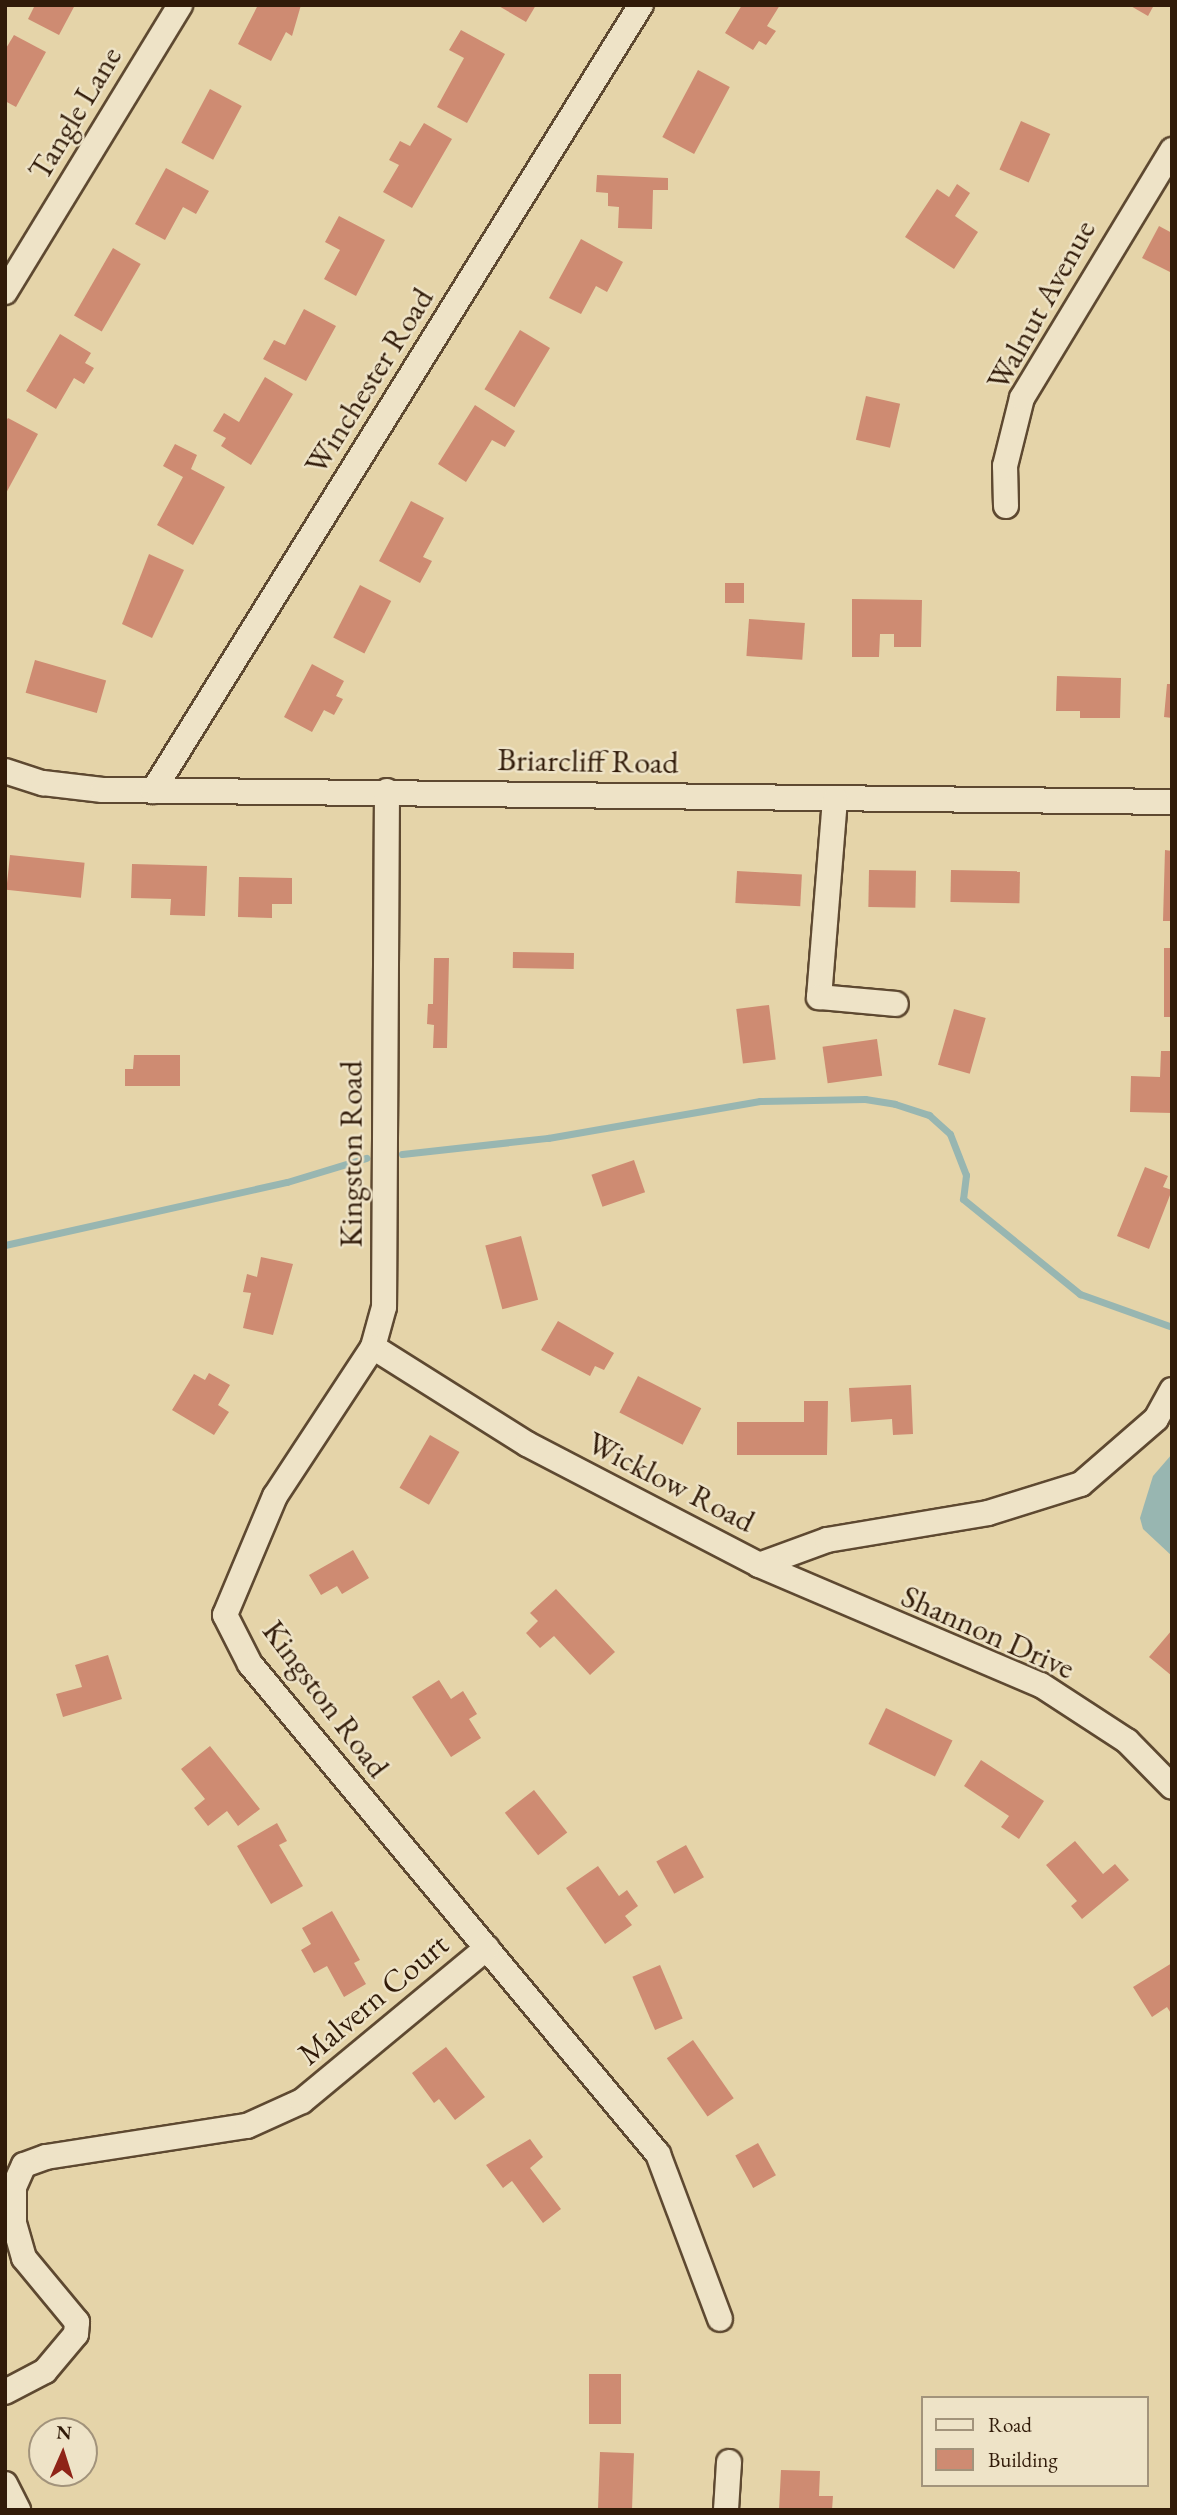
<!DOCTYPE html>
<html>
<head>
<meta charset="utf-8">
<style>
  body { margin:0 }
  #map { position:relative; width:1177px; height:2515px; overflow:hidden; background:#e5d4a9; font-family:"EB Garamond",serif }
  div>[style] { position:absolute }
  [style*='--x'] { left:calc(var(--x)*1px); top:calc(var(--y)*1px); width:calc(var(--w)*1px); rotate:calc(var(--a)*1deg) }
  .water>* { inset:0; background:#98b6b1 }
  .stream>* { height:7px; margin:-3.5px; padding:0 3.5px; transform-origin:3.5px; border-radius:3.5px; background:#98b6b1 }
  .building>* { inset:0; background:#ce8b72; transform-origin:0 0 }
  .roads { filter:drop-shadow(2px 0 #5e4931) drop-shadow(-2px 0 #5e4931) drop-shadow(0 2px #5e4931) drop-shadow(0 -2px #5e4931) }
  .minor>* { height:24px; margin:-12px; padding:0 12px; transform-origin:12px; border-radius:12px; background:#eee3c7 }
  span { translate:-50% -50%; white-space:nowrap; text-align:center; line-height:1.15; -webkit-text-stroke:5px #eee3c7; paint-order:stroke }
  .street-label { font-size:32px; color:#311b09 }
  .frame { position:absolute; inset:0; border:7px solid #311b09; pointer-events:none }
  .legend { position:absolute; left:921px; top:2396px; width:228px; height:91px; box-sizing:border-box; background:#eee3c7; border:2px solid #a2937b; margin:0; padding:9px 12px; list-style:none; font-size:21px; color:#311b09 }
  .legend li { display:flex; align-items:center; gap:14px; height:35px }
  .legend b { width:35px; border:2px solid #a2937b }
  .north { position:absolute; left:28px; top:2417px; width:70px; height:70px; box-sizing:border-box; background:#eee3c7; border:2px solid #a2937b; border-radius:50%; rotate:3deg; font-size:19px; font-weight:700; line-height:28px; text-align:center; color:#311b09 }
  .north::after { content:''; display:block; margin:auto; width:24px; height:32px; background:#8f2418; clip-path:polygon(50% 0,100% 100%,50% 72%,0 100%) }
</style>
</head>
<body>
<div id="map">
  <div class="water">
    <i style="clip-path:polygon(1172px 1454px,1172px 1556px,1143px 1529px,1140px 1518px,1153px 1476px)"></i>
  </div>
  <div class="stream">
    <i style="--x:402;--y:1154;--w:147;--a:-6.3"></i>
    <i style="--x:548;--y:1138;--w:215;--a:-9.9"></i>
    <i style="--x:760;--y:1101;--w:105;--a:-1.1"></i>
    <i style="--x:865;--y:1099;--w:30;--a:9"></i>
    <i style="--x:895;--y:1104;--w:36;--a:18"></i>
    <i style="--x:929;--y:1115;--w:28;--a:42"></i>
    <i style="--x:950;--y:1134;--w:44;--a:68.7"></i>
    <i style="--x:966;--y:1175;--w:24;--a:97"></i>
    <i style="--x:963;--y:1199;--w:151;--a:39.1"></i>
    <i style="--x:1080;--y:1294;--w:98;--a:19.7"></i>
    <i style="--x:5;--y:1245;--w:289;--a:-12.6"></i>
    <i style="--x:287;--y:1182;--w:83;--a:-16.9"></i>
  </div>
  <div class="building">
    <i style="clip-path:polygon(35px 5px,75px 5px,59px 35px,28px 19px)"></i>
    <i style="clip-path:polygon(258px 5px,301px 5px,292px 36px,286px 32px,271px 61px,238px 44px)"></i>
    <i style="clip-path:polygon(497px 5px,536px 5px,526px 22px)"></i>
    <i style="clip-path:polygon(742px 5px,780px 5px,767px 26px,776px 31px,766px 45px,759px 41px,753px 50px,725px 33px)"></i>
    <i style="clip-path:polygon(1129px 5px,1154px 5px,1148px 16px)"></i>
    <i style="clip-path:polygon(461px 30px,505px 54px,467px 123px,437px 107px,464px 58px,449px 50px)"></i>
    <i style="clip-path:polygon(14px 35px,46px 52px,16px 107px,5px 101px,5px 50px)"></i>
    <i style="left:698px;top:70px;width:36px;height:76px;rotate:28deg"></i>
    <i style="left:210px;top:89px;width:36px;height:61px;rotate:28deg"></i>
    <i style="left:1021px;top:121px;width:32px;height:53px;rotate:24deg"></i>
    <i style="clip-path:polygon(424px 123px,452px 139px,412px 208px,383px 192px,399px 165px,389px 160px,400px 141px,410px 146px)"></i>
    <i style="clip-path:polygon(166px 168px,209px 191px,196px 214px,183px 207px,165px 240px,135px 224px)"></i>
    <i style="clip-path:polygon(597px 175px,668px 178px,668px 190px,653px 190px,652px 229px,618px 228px,619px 207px,608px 206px,608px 193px,596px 192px)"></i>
    <i style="clip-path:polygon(957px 184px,970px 193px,955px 216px,978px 232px,954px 269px,905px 237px,937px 189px,949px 197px)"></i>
    <i style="clip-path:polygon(339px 216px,385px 240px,356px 296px,324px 279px,340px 250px,325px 242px)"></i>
    <i style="clip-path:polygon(1159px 226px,1172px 233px,1172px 273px,1142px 258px)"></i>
    <i style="clip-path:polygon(581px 239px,623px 262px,607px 292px,596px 286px,581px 314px,549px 298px)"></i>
    <i style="left:113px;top:248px;width:32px;height:78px;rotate:30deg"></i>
    <i style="clip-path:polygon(304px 309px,336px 326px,306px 381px,263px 359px,274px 340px,285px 345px)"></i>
    <i style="left:520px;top:330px;width:35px;height:69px;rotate:31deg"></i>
    <i style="clip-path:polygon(60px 334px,91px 353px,85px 363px,94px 368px,84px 384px,74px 378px,56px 409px,26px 391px)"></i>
    <i style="clip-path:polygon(265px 377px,293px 394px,251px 465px,221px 446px,226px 438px,213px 431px,224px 413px,239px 422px)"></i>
    <i style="left:866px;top:396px;width:35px;height:45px;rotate:13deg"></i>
    <i style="clip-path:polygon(475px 405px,515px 431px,505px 447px,492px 440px,466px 482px,438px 464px)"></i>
    <i style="clip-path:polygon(8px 418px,38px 434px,5px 495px,5px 422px)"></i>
    <i style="clip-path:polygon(175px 444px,197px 455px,191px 469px,225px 487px,193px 545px,157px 525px,183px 477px,163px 466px)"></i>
    <i style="clip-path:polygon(411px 501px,444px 518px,423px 557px,432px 561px,420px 583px,379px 561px)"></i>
    <i style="clip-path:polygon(149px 554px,184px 570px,152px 638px,122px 624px)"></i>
    <i style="left:725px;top:583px;width:19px;height:20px"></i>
    <i style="left:360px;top:585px;width:35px;height:59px;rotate:27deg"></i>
    <i style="clip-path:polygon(852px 599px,922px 600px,921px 647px,894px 647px,894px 634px,880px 634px,879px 657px,852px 657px)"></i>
    <i style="left:749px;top:619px;width:56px;height:37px;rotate:4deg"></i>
    <i style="left:35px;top:660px;width:74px;height:34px;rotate:16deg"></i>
    <i style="clip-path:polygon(312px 664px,344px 681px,336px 696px,343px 699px,334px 715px,324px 710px,312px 732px,284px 717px)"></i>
    <i style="clip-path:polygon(1057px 676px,1121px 678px,1120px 718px,1080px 718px,1080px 711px,1056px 711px)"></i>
    <i style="clip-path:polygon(1167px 684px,1172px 684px,1172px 718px,1164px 717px)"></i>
    <i style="clip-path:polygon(1165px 850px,1172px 851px,1172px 921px,1163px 921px)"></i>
    <i style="left:10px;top:855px;width:75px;height:35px;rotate:6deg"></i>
    <i style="clip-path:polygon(132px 864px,207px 866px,205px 916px,170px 915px,171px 899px,131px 898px)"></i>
    <i style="left:869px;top:870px;width:47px;height:37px;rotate:1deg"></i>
    <i style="left:951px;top:870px;width:69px;height:32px;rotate:1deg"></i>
    <i style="left:737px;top:871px;width:65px;height:32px;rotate:3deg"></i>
    <i style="clip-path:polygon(239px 877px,292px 878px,292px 904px,272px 904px,272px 918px,238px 917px)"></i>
    <i style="left:1164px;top:948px;width:8px;height:69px"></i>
    <i style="left:513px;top:952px;width:61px;height:16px;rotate:1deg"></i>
    <i style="clip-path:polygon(434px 958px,449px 958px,447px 1048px,433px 1048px,434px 1025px,427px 1024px,428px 1004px,433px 1004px)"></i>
    <i style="left:769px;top:1005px;width:55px;height:33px;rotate:83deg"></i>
    <i style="left:954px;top:1009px;width:33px;height:58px;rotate:16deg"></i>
    <i style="left:877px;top:1039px;width:37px;height:55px;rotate:82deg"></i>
    <i style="clip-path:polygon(1161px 1051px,1172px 1051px,1172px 1113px,1130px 1112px,1131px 1076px,1160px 1077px)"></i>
    <i style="clip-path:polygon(134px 1055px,180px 1055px,180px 1086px,125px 1086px,125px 1069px,133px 1069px)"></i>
    <i style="left:634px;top:1160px;width:34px;height:45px;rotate:71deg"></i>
    <i style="clip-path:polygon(1145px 1167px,1168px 1176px,1163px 1187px,1172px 1190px,1149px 1249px,1117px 1236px)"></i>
    <i style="left:521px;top:1236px;width:66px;height:37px;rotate:75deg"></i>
    <i style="clip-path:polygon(261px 1257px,293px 1264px,273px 1335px,243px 1328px,251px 1293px,243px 1292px,247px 1274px,257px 1277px)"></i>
    <i style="clip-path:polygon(558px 1321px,614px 1353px,604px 1370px,595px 1366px,590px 1376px,541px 1350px)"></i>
    <i style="clip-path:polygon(209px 1373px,230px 1385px,218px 1405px,229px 1412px,214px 1435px,172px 1410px,194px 1374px,205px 1380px)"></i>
    <i style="left:638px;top:1376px;width:71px;height:41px;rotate:27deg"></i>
    <i style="clip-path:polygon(911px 1385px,913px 1434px,893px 1435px,892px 1419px,851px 1422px,849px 1388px)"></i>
    <i style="clip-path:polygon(804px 1401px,828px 1401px,827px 1455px,737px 1455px,737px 1422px,804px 1422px)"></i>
    <i style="left:430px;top:1435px;width:34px;height:61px;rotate:30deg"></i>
    <i style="clip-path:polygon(353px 1550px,369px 1578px,342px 1594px,337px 1586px,321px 1595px,309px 1575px)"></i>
    <i style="clip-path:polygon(556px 1589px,615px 1652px,590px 1675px,554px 1636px,540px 1648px,526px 1633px,538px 1621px,530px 1613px)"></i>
    <i style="clip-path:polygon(1172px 1630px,1172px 1676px,1149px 1657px)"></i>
    <i style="clip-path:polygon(108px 1655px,122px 1699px,63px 1717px,56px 1694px,82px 1687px,75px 1665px)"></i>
    <i style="clip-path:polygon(439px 1680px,451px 1699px,463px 1691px,477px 1714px,469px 1719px,481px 1738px,451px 1757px,412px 1697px)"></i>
    <i style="left:886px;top:1708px;width:74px;height:40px;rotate:26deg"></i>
    <i style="clip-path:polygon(210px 1746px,260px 1809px,238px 1826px,227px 1811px,208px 1826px,194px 1808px,205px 1799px,181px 1769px)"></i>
    <i style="clip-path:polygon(981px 1760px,1044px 1801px,1019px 1839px,1001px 1827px,1009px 1816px,964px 1786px)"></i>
    <i style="left:534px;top:1790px;width:54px;height:37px;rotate:52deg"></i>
    <i style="clip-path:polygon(277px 1823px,287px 1841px,279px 1845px,303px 1886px,271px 1904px,237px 1846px)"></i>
    <i style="clip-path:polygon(1075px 1841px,1103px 1874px,1115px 1864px,1129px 1880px,1082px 1919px,1071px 1906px,1077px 1901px,1046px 1865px)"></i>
    <i style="left:686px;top:1845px;width:37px;height:34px;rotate:61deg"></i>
    <i style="clip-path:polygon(598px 1866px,619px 1896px,627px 1890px,638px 1906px,625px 1916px,632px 1925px,605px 1944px,566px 1888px)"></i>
    <i style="clip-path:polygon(332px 1911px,360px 1960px,354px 1963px,366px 1984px,344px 1997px,327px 1966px,314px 1973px,301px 1950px,311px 1944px,302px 1928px)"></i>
    <i style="clip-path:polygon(1172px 1963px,1172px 2015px,1167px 2007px,1152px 2017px,1133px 1987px)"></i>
    <i style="left:660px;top:1965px;width:58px;height:30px;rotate:67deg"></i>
    <i style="left:693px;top:2040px;width:71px;height:32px;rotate:55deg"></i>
    <i style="clip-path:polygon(446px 2047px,485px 2097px,455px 2120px,439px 2099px,434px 2103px,412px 2073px)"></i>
    <i style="clip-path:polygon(530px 2139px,543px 2157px,530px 2168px,561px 2209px,543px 2223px,512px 2181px,503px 2188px,486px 2165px)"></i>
    <i style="left:758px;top:2143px;width:37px;height:26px;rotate:61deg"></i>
    <i style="left:589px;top:2374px;width:32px;height:50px"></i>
    <i style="left:600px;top:2452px;width:34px;height:58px;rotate:2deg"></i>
    <i style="clip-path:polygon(781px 2470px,820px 2471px,819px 2496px,833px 2496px,832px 2510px,779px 2510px)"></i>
  </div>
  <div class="roads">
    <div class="minor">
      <i style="--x:5;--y:292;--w:336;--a:-58.6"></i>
      <i style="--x:1006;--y:506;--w:40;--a:-91.4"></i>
      <i style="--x:1005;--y:466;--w:70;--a:-76"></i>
      <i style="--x:1022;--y:398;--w:290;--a:-58.8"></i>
      <i style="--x:5;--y:771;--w:40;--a:18"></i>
      <i style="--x:43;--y:783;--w:60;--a:6.7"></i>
      <i style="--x:103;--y:790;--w:1069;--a:0.64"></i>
      <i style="--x:153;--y:791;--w:925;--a:-58.17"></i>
      <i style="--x:387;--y:791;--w:516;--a:90.33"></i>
      <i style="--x:384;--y:1307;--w:41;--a:105.4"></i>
      <i style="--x:373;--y:1347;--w:178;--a:123.3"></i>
      <i style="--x:275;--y:1496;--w:129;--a:112.8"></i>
      <i style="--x:225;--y:1615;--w:55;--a:63"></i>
      <i style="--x:250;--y:1664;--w:638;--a:50.22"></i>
      <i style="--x:658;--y:2154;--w:176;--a:69.4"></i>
      <i style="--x:835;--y:799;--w:199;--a:94.6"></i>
      <i style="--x:819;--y:997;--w:77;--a:5.2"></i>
      <i style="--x:373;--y:1347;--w:182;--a:32.2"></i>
      <i style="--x:527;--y:1444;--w:262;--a:27.5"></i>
      <i style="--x:759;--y:1565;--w:72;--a:-20.2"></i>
      <i style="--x:827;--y:1540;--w:163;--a:-9.5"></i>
      <i style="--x:988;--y:1513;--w:97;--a:-17.3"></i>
      <i style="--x:1081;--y:1484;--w:99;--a:-40.9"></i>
      <i style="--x:1156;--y:1419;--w:33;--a:-61"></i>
      <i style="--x:759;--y:1565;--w:306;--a:23.1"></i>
      <i style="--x:1041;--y:1685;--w:103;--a:33.1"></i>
      <i style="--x:1127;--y:1741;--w:64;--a:45.6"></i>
      <i style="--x:5;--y:2392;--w:45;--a:-27.7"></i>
      <i style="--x:45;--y:2371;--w:48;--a:-50"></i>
      <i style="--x:76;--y:2334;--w:12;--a:-85"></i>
      <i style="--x:77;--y:2322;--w:83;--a:-129.6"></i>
      <i style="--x:24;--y:2258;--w:36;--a:-106"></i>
      <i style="--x:14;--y:2223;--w:36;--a:-90"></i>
      <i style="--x:14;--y:2187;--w:24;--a:-66"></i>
      <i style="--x:24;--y:2165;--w:23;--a:-20"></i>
      <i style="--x:46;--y:2157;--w:203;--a:-8.8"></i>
      <i style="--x:247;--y:2126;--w:60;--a:-24.4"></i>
      <i style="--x:302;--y:2101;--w:240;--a:-39.6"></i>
      <i style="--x:5;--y:2484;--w:29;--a:63"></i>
      <i style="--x:726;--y:2510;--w:48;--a:-86.4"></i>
    </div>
  </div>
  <div class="street-label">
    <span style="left:75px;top:113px;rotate:-59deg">Tangle Lane</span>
    <span style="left:1041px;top:305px;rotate:-61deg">Walnut Avenue</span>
    <span style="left:369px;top:381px;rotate:-58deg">Winchester Road</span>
    <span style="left:588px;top:761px;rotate:1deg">Briarcliff Road</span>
    <span style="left:351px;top:1154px;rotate:-90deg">Kingston Road</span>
    <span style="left:671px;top:1482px;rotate:27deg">Wicklow Road</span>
    <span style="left:988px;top:1632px;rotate:24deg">Shannon Drive</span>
    <span style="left:326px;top:1699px;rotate:53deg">Kingston Road</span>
    <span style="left:373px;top:1999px;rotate:-40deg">Malvern Court</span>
  </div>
  <div class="frame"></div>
  <ul class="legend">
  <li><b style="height:9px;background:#eee3c7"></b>Road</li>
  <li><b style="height:19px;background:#ce8b72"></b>Building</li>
  </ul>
  <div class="north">N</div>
</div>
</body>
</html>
